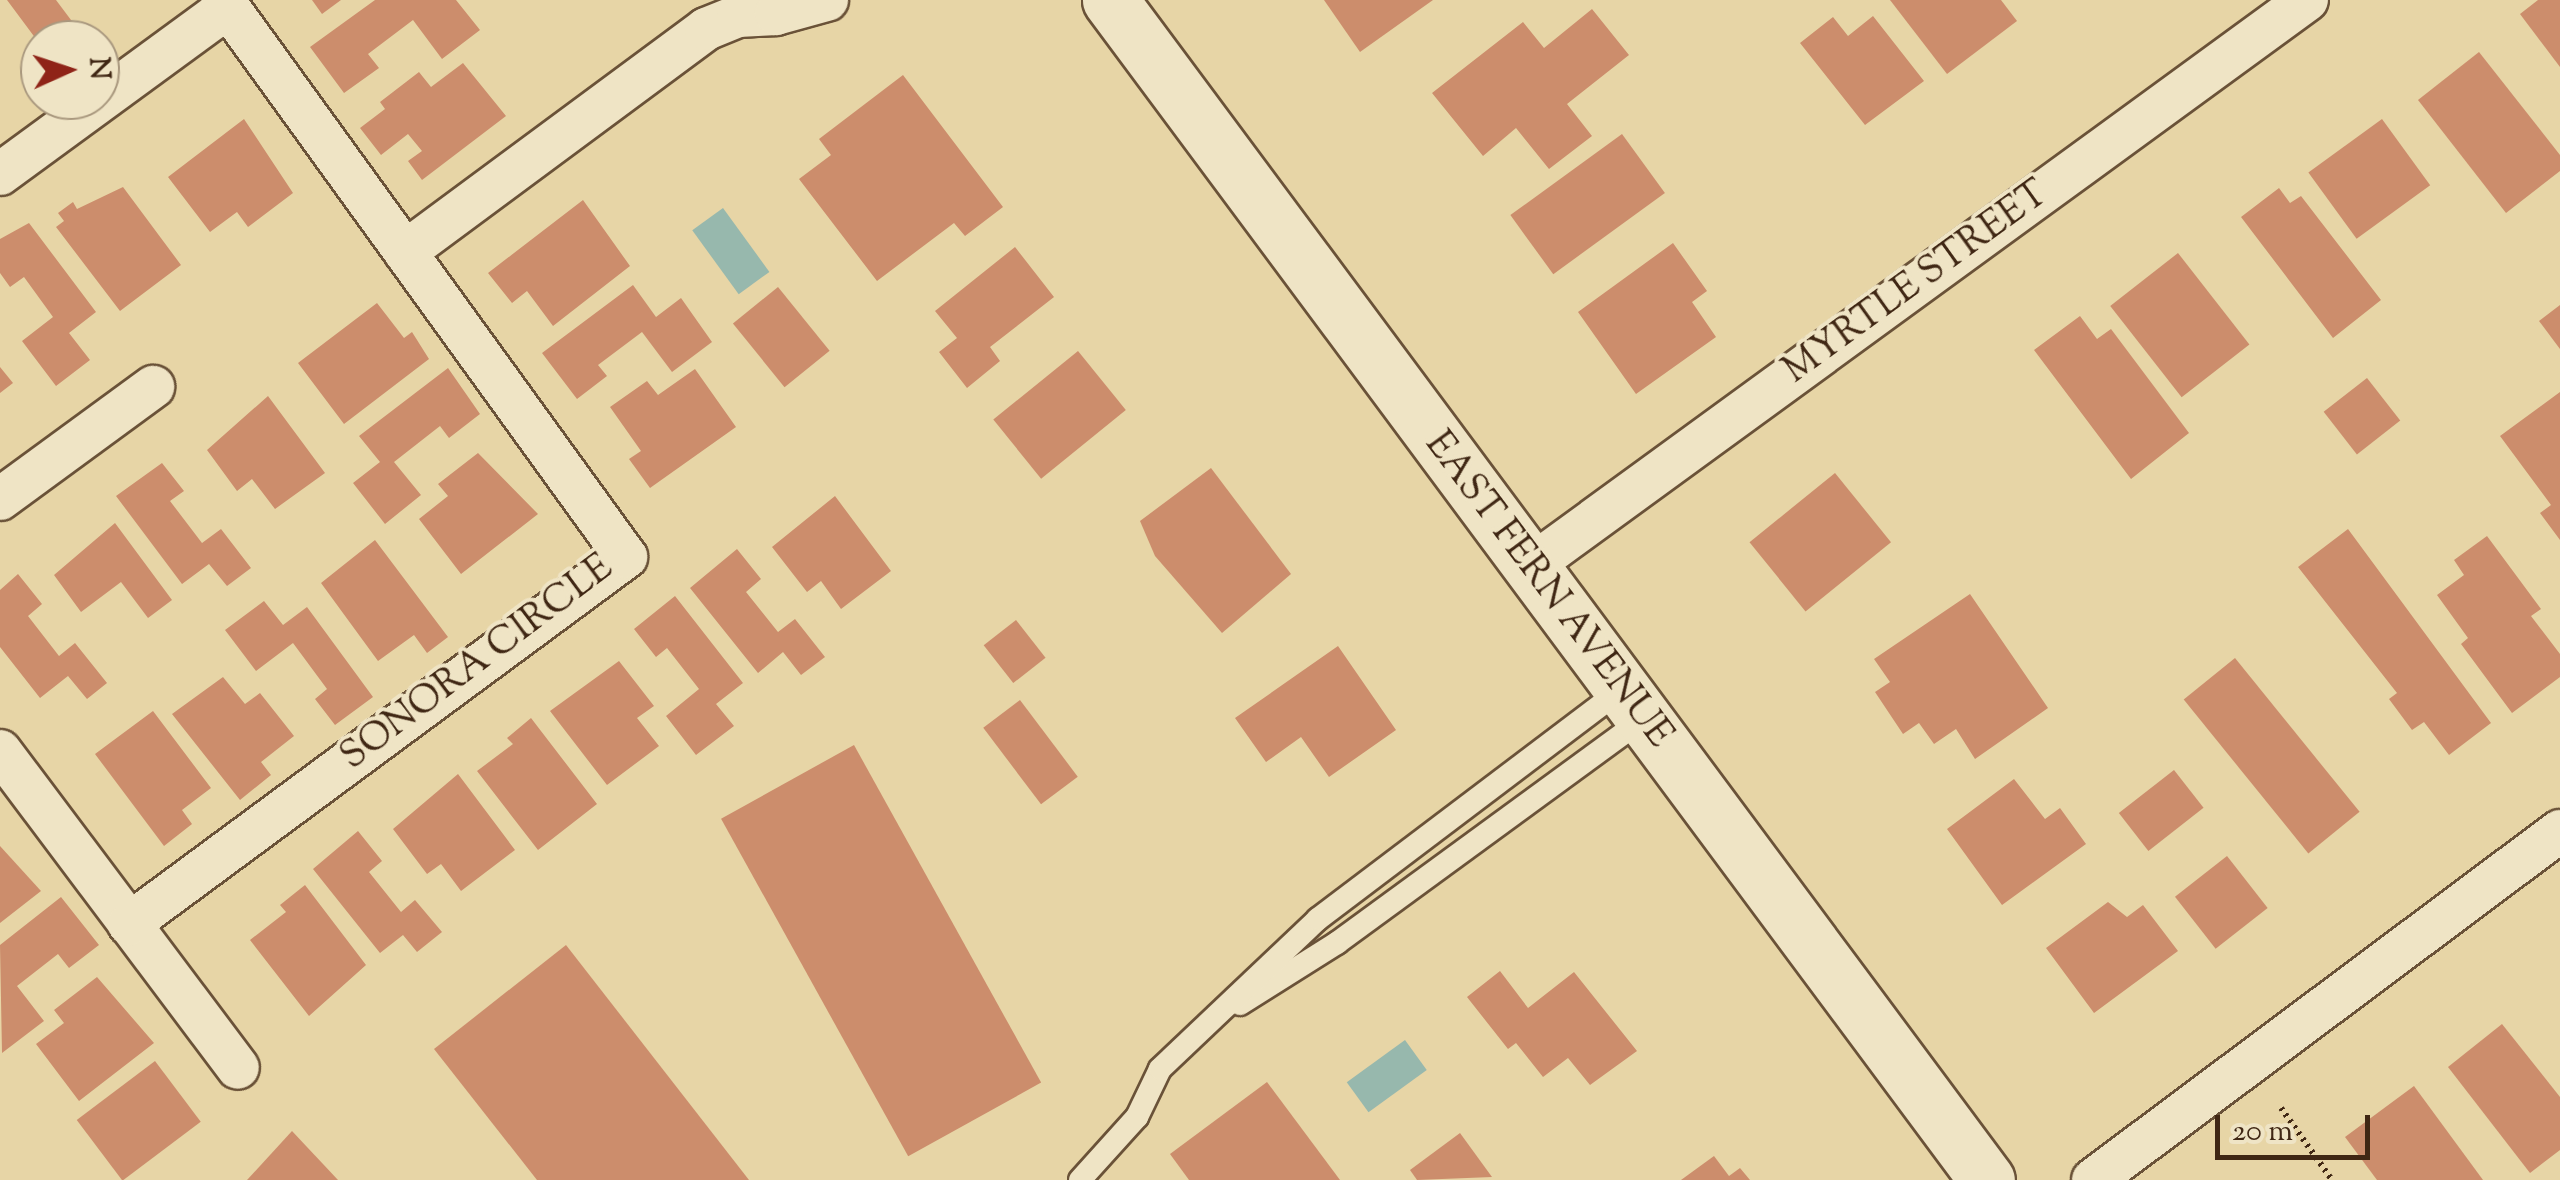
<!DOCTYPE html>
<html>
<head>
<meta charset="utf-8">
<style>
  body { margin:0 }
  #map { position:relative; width:2560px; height:1180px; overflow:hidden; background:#e7d5a6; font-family:"Sorts Mill Goudy",serif }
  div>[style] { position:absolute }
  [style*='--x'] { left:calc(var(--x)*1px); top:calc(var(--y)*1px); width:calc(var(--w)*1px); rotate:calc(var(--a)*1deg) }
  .water>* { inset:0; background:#97b8ad; transform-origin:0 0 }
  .building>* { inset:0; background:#cc8d6c; transform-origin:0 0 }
  .path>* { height:6px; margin-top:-3px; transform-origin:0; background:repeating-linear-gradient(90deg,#402714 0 2.5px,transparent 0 7.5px) }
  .roads { filter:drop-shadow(2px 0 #6a5238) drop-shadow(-2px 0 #6a5238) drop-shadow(0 2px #6a5238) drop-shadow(0 -2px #6a5238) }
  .lane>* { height:22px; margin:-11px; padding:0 11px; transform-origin:11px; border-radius:11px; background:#efe4c5 }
  .street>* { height:42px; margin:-21px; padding:0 21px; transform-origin:21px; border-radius:21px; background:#efe4c5 }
  .secondary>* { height:55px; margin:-27.5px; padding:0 27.5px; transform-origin:27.5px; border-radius:27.5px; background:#efe4c5 }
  span { translate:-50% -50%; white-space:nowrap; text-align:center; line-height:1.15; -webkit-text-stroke:8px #efe4c5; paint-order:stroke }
  .street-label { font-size:38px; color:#402714 }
  .north { position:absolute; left:20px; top:20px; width:100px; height:100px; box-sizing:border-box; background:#efe4c5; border:2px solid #a9987e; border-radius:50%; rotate:87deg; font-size:28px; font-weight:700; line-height:40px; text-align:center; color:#402714 }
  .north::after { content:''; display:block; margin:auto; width:35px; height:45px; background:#8f2418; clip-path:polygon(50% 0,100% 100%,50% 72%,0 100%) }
  .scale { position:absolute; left:2215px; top:1115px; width:155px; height:45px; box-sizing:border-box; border:5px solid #402714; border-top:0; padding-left:12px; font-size:30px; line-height:35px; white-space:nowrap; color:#402714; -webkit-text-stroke:8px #efe4c5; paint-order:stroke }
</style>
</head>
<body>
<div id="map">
  <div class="water">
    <i style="left:723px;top:208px;width:79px;height:38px;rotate:54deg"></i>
    <i style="left:1405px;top:1040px;width:37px;height:72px;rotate:54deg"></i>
  </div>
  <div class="building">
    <i style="clip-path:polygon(7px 0,56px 0,86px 40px,40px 40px,40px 74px,25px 53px,39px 43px)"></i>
    <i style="clip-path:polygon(312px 0,341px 0,322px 14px)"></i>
    <i style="clip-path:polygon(375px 0,456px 0,480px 30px,442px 59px,413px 20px,368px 54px,379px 68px,344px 93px,310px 47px)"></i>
    <i style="clip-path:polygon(1324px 0,1433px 0,1360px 52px)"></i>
    <i style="clip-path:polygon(1890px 0,2001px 0,2017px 21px,1947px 74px)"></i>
    <i style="clip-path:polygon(2538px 0,2560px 0,2560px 67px,2520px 14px)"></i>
    <i style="clip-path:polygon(1592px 9px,1629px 55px,1567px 104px,1592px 136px,1549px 169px,1516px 128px,1483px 156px,1432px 93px,1523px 22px,1544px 48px)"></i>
    <i style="clip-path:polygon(1873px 16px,1924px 81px,1865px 125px,1800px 43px,1833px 17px,1848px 36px)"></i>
    <i style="clip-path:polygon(2479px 52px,2560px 155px,2560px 171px,2506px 213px,2418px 100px)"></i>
    <i style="clip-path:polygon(463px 63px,506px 116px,422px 180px,408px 161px,422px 151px,408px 134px,381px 155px,360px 128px,385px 109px,380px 102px,419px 72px,431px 87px)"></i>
    <i style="clip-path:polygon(903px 75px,1003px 207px,965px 236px,954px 223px,877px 281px,799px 179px,831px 155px,819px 139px)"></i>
    <i style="clip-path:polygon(244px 119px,293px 193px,248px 227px,237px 212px,210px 232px,168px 177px)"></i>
    <i style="left:2382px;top:119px;width:82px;height:91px;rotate:54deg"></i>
    <i style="left:1622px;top:134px;width:73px;height:138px;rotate:54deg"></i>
    <i style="clip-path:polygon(123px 187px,181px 265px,120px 311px,56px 227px,64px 221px,58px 213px,73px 202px,77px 209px)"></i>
    <i style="clip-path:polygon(2279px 188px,2290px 203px,2301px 196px,2381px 300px,2333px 338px,2241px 217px)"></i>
    <i style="clip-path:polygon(583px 200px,630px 266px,553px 326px,527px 291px,512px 303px,488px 273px)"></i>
    <i style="clip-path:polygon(29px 223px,96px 312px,69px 333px,90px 360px,56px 386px,22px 341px,53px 317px,24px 277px,10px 287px,0 273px,0 239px)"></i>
    <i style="clip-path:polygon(1673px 243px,1707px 291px,1692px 302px,1716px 337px,1636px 394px,1578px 312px)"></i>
    <i style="clip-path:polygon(1015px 247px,1054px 297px,990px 347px,1000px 361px,967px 388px,939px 352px,957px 338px,935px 311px)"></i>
    <i style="left:2178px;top:253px;width:116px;height:86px;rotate:52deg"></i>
    <i style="clip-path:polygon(633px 285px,656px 317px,681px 298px,712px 342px,672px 372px,642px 332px,598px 365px,607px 376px,577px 399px,542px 353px)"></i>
    <i style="left:778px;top:287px;width:82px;height:58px;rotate:51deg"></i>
    <i style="clip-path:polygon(377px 303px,404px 338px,412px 332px,429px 359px,344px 424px,298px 363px)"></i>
    <i style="clip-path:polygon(2560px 305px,2560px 349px,2539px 321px)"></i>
    <i style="clip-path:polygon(2080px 316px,2097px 339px,2111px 329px,2189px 433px,2131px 479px,2034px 350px)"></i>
    <i style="left:1078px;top:351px;width:76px;height:109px;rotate:51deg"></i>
    <i style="clip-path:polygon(0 367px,13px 383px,0 393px)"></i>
    <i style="clip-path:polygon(448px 368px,480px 414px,449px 438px,440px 426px,394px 462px,421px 495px,385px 524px,353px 483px,380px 462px,359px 436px)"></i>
    <i style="clip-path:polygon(695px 369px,736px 427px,650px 488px,629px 459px,641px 451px,610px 407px,647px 381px,658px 395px)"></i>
    <i style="left:2367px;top:378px;width:54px;height:55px;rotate:52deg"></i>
    <i style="clip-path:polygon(2560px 392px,2560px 540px,2540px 513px,2551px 505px,2500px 436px)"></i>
    <i style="clip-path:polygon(268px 396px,325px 473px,275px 509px,252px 479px,237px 491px,207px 450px)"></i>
    <i style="clip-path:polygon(478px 453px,538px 514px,461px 574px,419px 519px,448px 496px,438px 484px)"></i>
    <i style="clip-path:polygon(162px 463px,184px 491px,170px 501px,202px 543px,221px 529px,251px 568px,227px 586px,209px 564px,182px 584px,116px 496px)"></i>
    <i style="clip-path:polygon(1211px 468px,1291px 574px,1222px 633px,1155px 556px,1140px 521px)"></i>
    <i style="left:1835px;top:473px;width:89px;height:110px;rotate:51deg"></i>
    <i style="clip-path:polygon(835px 496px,891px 571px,841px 609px,821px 581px,807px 592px,772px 547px)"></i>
    <i style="clip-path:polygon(115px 523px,172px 600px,148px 618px,121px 582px,81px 612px,54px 575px)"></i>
    <i style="clip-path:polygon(2348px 529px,2491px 723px,2449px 755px,2424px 722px,2412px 730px,2389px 699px,2397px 693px,2298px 567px)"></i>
    <i style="clip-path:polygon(2487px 536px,2541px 609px,2531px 616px,2560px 654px,2560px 677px,2512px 713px,2461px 644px,2468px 638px,2437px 595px,2464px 575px,2454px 560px)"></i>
    <i style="clip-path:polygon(375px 540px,448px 637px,427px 653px,414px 635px,378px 661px,321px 583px)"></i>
    <i style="clip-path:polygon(737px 549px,761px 579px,746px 592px,778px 632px,795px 619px,825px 657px,801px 675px,783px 652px,758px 673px,690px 588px)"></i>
    <i style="clip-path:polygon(18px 574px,42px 604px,28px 616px,59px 656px,75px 643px,107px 683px,87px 699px,68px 676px,40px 698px,0 647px,0 590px)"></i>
    <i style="clip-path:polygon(1970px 594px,2048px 708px,1975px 759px,1956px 729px,1934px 744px,1919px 723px,1903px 734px,1875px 692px,1890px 682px,1874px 659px)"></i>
    <i style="clip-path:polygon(675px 596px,743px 683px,716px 704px,734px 726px,696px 755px,666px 716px,699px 689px,667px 648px,656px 657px,634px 629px)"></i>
    <i style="clip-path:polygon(264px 601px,283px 625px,307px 607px,373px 697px,335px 725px,315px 699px,327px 689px,293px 643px,256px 671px,225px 630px)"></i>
    <i style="left:1016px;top:620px;width:48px;height:41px;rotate:52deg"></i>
    <i style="clip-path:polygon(1338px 646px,1396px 730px,1329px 777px,1301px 737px,1266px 762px,1235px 718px)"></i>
    <i style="left:2235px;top:658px;width:198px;height:66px;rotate:51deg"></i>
    <i style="clip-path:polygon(619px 661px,654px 706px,637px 718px,659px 746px,607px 785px,550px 711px)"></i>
    <i style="clip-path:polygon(223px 677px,245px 704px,260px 693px,294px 736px,261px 762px,271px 775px,240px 800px,172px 714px)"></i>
    <i style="left:1020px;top:700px;width:96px;height:46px;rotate:53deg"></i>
    <i style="clip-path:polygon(153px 711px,211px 788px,182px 810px,192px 824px,164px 846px,95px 754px)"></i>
    <i style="clip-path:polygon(531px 718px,597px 804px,538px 850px,477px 771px,513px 744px,507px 738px)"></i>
    <i style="left:854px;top:745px;width:386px;height:152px;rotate:61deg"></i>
    <i style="left:2174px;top:770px;width:48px;height:70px;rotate:52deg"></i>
    <i style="clip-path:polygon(458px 774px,515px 850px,461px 891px,441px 864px,427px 874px,393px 829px)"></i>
    <i style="clip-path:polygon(2014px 779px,2045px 819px,2060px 808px,2086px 844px,2002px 905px,1947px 829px)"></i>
    <i style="clip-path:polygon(358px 831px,382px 861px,369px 872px,401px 912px,415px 900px,442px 932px,417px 952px,403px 935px,380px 953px,313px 869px)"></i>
    <i style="clip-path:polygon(0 846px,41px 891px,0 923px)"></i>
    <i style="left:2227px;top:856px;width:66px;height:66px;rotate:52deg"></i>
    <i style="clip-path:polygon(305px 885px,366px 965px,309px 1016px,250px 940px,286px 912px,280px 905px)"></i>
    <i style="clip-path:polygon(61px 897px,99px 945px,69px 968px,58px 954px,17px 986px,44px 1021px,2px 1053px,0 945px)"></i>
    <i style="clip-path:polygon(2108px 902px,2127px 917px,2143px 905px,2178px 951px,2094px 1013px,2046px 948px)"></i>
    <i style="clip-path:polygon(566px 945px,749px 1180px,537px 1180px,434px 1049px)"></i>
    <i style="clip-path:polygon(1500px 971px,1528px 1008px,1574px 972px,1637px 1051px,1590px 1085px,1568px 1058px,1543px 1077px,1516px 1043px,1508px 1049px,1467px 997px)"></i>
    <i style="clip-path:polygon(97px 977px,154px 1043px,79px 1101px,36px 1044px,64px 1023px,54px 1010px)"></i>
    <i style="clip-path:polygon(2502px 1024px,2560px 1097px,2560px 1150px,2530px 1173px,2448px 1067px)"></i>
    <i style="left:155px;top:1061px;width:76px;height:98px;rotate:53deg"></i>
    <i style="clip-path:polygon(1267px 1082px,1340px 1180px,1189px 1180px,1170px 1154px)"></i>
    <i style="clip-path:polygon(2414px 1086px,2483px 1180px,2377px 1180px,2345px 1137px)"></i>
    <i style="clip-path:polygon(292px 1131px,338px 1180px,247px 1180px)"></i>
    <i style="clip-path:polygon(1460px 1133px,1492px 1177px,1417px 1180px,1410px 1170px)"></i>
    <i style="clip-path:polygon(1714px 1156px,1729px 1176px,1740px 1168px,1750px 1180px,1681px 1180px)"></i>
  </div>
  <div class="path">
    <i style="--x:2281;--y:1108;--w:88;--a:54.7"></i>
  </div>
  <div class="roads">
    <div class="lane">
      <i style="--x:1240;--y:1004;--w:115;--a:-32.2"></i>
      <i style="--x:1337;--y:943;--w:378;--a:-36.2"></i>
      <i style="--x:1080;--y:1180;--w:85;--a:-47.9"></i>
      <i style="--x:1137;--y:1117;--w:53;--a:-64.4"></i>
      <i style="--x:1160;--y:1069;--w:218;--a:-43.5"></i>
      <i style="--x:1318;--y:919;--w:378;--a:-37.1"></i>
    </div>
    <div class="street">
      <i style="--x:0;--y:174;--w:283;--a:-36.2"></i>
      <i style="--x:405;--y:252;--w:375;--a:-36.5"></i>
      <i style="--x:706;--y:29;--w:35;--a:-22"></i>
      <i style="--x:738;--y:16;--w:38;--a:-3"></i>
      <i style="--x:776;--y:14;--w:53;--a:-15.4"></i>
      <i style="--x:0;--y:499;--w:190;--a:-36.2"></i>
      <i style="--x:1528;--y:568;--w:964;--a:-36.1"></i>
      <i style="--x:0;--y:751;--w:396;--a:53.1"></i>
      <i style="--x:129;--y:924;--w:618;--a:-36.44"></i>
      <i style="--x:626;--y:557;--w:688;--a:-125.89"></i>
      <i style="--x:2093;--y:1180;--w:583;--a:-36.77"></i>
    </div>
    <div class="secondary">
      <i style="--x:1110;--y:0;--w:1470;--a:53.38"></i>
    </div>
  </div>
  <div class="street-label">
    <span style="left:1917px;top:284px;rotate:-36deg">MYRTLE STREET</span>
    <span style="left:1547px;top:591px;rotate:53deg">EAST FERN AVENUE</span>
    <span style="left:478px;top:664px;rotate:-37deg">SONORA CIRCLE</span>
  </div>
  <div class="north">N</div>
  <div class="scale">20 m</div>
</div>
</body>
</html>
